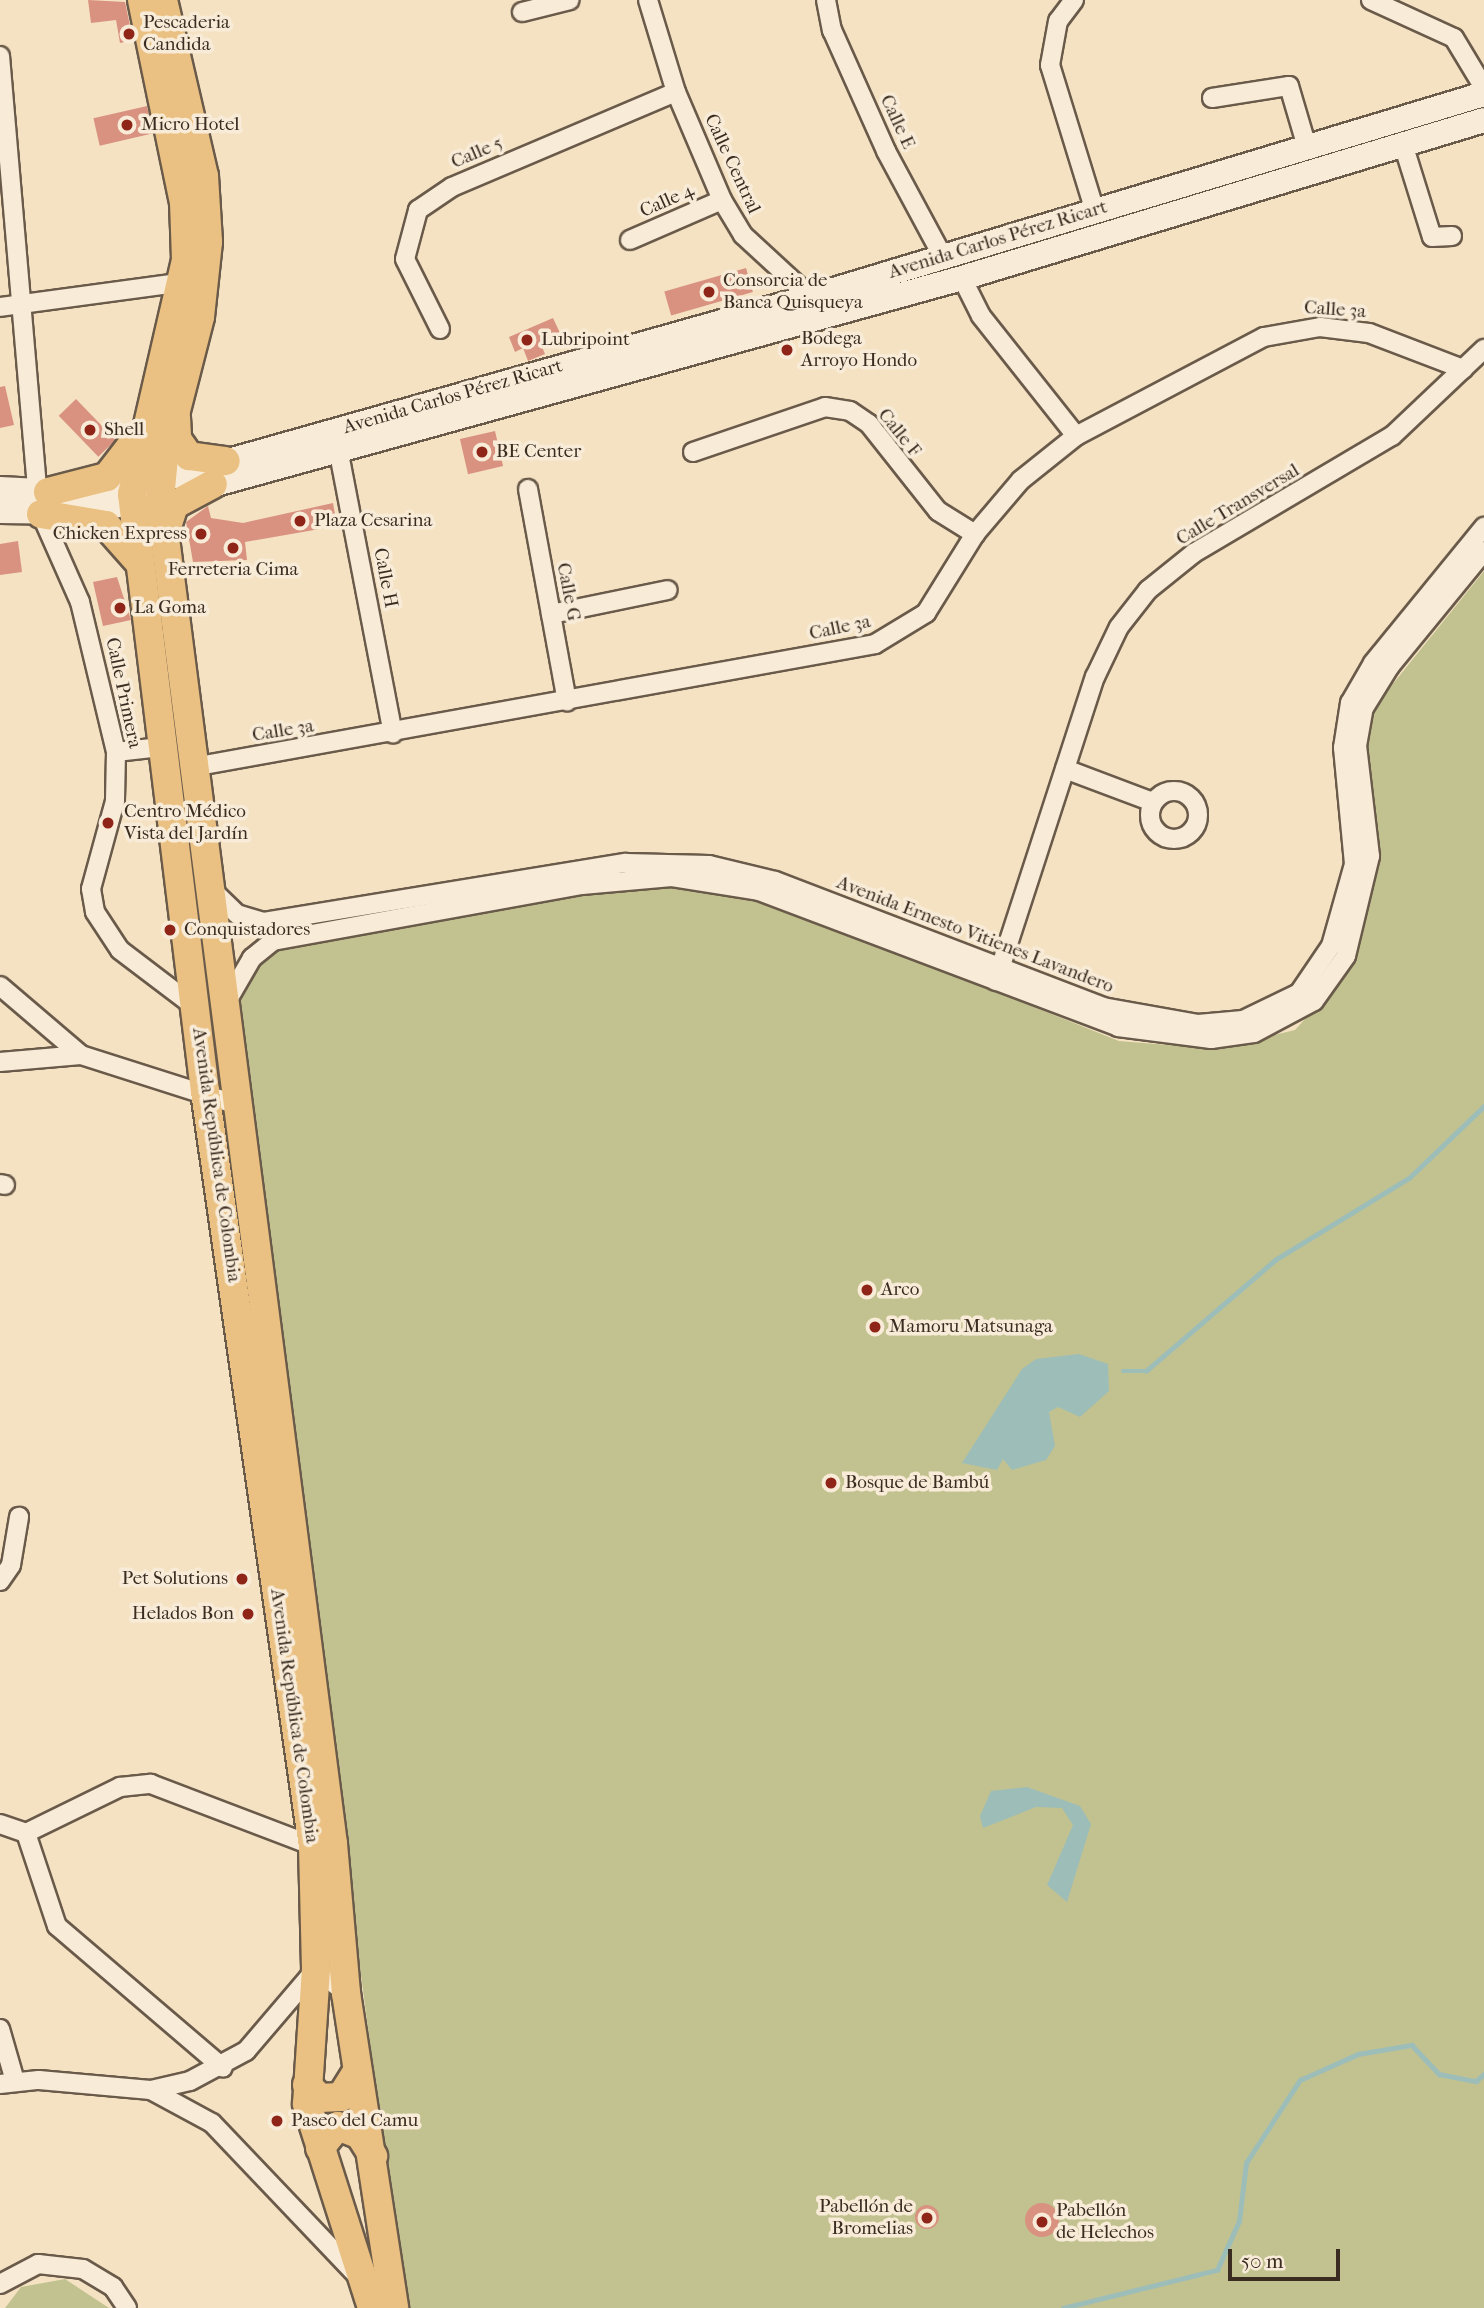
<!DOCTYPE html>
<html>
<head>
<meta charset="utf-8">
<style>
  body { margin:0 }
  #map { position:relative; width:1484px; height:2308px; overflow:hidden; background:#f5e2c3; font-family:"IM FELL French Canon",serif }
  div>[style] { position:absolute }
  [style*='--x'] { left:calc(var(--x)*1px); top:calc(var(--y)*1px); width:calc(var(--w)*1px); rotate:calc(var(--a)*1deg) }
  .green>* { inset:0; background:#c2c290 }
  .water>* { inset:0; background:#9dbdb9 }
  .stream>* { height:4.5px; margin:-2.25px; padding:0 2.25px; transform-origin:2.25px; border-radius:2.25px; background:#9dbdb9 }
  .building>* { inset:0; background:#d99280; transform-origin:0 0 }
  .round { border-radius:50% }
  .roads { filter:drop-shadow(2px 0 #6a5a4a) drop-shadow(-2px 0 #6a5a4a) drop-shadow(0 2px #6a5a4a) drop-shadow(0 -2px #6a5a4a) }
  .minor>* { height:18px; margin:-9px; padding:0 9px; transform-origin:9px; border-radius:9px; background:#f8ecd8 }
  .minor>.ring { margin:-9px; padding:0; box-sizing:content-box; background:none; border:18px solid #f8ecd8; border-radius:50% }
  .secondary>* { height:24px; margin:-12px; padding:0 12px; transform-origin:12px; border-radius:12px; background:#f8ecd8 }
  .primary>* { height:28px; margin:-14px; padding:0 14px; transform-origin:14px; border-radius:14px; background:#eac182 }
  .dots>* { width:19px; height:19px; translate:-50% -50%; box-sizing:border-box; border:4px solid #f8ecd8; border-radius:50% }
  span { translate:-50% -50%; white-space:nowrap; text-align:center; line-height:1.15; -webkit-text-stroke:7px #f8ecd8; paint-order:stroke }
  .poi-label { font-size:19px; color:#3b2c21 }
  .left { translate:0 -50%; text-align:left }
  .right { translate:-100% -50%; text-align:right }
  .street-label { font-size:19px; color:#3b2c21 }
  .scale { position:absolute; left:1228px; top:2249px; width:112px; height:32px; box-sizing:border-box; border:4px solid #3b2c21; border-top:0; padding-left:9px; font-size:21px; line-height:24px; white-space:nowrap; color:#3b2c21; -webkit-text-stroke:5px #f8ecd8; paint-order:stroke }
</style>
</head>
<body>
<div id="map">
  <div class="green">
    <i style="clip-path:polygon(1484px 571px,1484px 2308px,405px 2308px,233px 1007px,246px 977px,275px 947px,451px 910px,647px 884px,761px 898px,1119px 1041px,1217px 1049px,1295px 1030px,1351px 969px,1377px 871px,1366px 748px,1375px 706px)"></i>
    <i style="clip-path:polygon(65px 2279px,109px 2308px,5px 2308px,21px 2287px)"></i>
  </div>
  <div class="water">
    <i style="clip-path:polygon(1079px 1354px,1108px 1364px,1109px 1391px,1080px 1417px,1058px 1407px,1049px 1412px,1055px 1446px,1046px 1460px,1012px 1470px,1003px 1459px,997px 1470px,962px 1463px,1022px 1369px,1036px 1359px)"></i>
    <i style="clip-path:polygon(1027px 1787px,1080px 1806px,1091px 1824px,1067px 1902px,1047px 1885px,1073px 1825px,1062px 1808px,1036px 1807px,983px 1828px,980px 1816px,991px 1791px)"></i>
  </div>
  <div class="stream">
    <i style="--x:1123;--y:1371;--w:23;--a:0"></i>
    <i style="--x:1146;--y:1371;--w:170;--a:-40.7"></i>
    <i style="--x:1275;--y:1260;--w:157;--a:-31.5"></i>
    <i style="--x:1409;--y:1178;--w:104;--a:-43.8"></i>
    <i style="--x:1063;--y:2308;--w:159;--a:-13.9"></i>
    <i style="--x:1217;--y:2270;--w:54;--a:-65.8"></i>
    <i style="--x:1239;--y:2221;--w:58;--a:-83.1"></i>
    <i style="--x:1246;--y:2163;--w:99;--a:-57"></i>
    <i style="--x:1300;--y:2080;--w:64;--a:-24.1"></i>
    <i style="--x:1358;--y:2054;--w:55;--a:-9.5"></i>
    <i style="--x:1412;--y:2045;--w:40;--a:47"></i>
    <i style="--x:1439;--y:2074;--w:38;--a:11"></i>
    <i style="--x:1476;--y:2081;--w:11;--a:-41"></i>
  </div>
  <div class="building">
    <i style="clip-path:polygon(88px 0,125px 2px,133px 40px,120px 43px,116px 20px,91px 23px)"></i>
    <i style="left:147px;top:106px;width:28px;height:55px;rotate:77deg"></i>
    <i style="left:746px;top:268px;width:25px;height:85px;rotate:74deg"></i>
    <i style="clip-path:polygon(553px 318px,560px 333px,540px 342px,545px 354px,528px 361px,523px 348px,515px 352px,509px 337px)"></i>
    <i style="clip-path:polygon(5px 386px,14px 425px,0 428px,0 387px)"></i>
    <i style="left:76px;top:399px;width:57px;height:24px;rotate:46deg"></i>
    <i style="left:495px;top:431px;width:36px;height:36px;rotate:77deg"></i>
    <i style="clip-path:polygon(333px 503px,337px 526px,245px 542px,247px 560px,193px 562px,186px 522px,208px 506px,211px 518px,243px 523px)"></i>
    <i style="clip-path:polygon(18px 541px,22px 572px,0 575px,0 544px)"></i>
    <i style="clip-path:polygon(117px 577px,131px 620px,103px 626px,93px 582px)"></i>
    <i class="round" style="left:1025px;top:2203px;width:34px;height:34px"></i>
    <i class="round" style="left:915px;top:2205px;width:24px;height:24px"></i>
  </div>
  <div class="roads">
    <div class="minor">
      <i style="--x:648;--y:0;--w:96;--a:73.1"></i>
      <i style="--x:676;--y:92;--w:117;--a:66.9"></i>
      <i style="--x:722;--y:200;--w:41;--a:59"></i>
      <i style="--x:743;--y:235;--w:100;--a:42.6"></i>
      <i style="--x:826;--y:0;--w:31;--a:79"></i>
      <i style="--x:832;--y:30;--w:133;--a:65.9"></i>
      <i style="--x:886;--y:151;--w:120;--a:61.7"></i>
      <i style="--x:1074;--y:0;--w:26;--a:127"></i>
      <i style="--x:1058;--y:21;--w:45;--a:100.3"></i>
      <i style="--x:1050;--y:65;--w:153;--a:72.9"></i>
      <i style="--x:1371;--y:0;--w:91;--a:24.6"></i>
      <i style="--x:1454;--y:38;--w:58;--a:59"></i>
      <i style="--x:522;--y:12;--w:49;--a:-14"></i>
      <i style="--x:0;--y:56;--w:438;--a:85.1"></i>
      <i style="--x:1212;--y:98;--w:78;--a:-8.9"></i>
      <i style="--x:1289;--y:86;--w:64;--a:73.6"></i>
      <i style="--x:1403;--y:144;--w:97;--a:72.7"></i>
      <i style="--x:1432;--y:237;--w:20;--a:-3"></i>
      <i style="--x:630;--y:240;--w:100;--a:-23.5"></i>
      <i style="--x:962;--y:278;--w:42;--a:63.4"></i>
      <i style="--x:981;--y:316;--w:153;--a:51.6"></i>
      <i style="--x:0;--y:307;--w:186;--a:-7.7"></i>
      <i style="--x:440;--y:329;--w:78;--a:-116.6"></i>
      <i style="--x:405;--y:259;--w:51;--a:-75.1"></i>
      <i style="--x:418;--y:210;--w:41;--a:-34.1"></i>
      <i style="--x:452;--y:187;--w:243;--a:-23"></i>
      <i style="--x:336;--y:438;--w:301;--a:79.1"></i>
      <i style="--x:693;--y:452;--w:139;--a:-18.8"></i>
      <i style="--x:825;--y:407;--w:25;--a:9"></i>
      <i style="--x:850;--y:411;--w:23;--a:34"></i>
      <i style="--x:869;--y:424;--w:111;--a:51.6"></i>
      <i style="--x:938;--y:511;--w:44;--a:31.9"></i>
      <i style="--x:528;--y:489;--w:216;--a:79.6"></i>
      <i style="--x:41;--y:514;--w:96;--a:66.1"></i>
      <i style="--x:80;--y:602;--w:154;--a:76.5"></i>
      <i style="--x:116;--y:752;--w:49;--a:91.2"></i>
      <i style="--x:115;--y:801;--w:91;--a:105.3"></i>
      <i style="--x:91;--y:889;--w:23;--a:80"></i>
      <i style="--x:95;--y:912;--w:45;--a:56.7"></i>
      <i style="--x:120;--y:950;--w:94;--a:37.2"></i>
      <i style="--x:551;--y:614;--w:119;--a:-11.6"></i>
      <i style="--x:116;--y:752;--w:45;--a:-6.3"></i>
      <i style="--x:193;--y:767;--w:693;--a:-10.22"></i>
      <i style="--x:875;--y:644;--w:60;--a:-31.3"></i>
      <i style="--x:926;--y:613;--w:93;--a:-58.2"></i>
      <i style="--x:975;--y:534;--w:71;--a:-49.6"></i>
      <i style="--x:1021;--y:480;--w:70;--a:-38.7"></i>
      <i style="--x:1076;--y:436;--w:212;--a:-27.8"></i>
      <i style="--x:1264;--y:337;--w:57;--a:-10.1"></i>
      <i style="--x:1320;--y:327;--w:49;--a:7"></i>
      <i style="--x:1369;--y:333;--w:101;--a:21"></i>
      <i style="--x:1065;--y:769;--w:94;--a:20.6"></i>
      <i class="ring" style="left:1150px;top:791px;width:30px;height:30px"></i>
      <i style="--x:211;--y:889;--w:36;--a:44"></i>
      <i style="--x:237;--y:914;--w:28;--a:17"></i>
      <i style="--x:264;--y:922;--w:367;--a:-9.3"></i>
      <i style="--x:626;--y:863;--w:83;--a:1.4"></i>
      <i style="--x:709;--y:865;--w:68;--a:13.6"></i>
      <i style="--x:775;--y:881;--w:351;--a:21"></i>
      <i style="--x:1103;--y:1007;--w:97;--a:10.1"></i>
      <i style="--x:1198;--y:1024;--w:45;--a:-5.1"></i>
      <i style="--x:1243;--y:1020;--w:62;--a:-25.7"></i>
      <i style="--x:1299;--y:993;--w:57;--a:-55.8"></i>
      <i style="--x:1331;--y:946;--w:85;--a:-74.3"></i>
      <i style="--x:1354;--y:864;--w:117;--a:-95.4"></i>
      <i style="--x:1343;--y:748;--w:46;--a:-81.2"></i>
      <i style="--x:1350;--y:703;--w:46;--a:-60.1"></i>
      <i style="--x:1373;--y:663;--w:176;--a:-50.8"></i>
      <i style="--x:996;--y:981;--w:320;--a:-72"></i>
      <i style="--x:1095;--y:677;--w:55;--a:-64.4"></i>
      <i style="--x:1119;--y:627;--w:47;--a:-51.9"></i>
      <i style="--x:1148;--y:590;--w:59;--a:-38.8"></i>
      <i style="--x:1194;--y:553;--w:230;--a:-30.6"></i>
      <i style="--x:1392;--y:436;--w:127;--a:-43.4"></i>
      <i style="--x:0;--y:986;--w:106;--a:40.4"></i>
      <i style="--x:81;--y:1055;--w:165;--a:17.7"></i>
      <i style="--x:226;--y:1003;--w:52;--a:-60"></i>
      <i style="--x:252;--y:958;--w:27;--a:-39"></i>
      <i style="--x:273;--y:941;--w:314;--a:-10.3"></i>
      <i style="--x:582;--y:885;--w:90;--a:-5.1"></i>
      <i style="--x:672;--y:877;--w:88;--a:9.1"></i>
      <i style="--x:759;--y:891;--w:384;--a:20.7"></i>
      <i style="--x:1118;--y:1027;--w:94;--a:7.4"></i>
      <i style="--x:1211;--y:1039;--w:43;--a:-7.9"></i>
      <i style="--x:1254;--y:1033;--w:68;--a:-28.1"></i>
      <i style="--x:1314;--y:1001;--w:55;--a:-54.6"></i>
      <i style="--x:1346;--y:956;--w:103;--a:-76.5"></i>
      <i style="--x:1370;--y:856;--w:111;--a:-96.7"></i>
      <i style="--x:1357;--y:746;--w:39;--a:-80"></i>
      <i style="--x:1364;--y:708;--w:49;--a:-58.2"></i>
      <i style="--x:1390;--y:666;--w:149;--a:-50.7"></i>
      <i style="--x:0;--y:1062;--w:81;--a:-4.9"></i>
      <i style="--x:0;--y:1184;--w:5;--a:11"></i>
      <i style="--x:0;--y:1581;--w:19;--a:-55"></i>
      <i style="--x:11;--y:1565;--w:49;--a:-80.5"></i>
      <i style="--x:0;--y:1824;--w:28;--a:19"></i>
      <i style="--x:26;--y:1833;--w:98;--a:71.6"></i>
      <i style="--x:57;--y:1926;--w:218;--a:40.5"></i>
      <i style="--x:26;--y:1833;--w:105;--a:-26.1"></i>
      <i style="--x:120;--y:1787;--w:31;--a:-6"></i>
      <i style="--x:151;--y:1784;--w:173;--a:20.9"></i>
      <i style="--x:0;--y:2029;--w:54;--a:73.9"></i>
      <i style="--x:0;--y:2084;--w:39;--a:-6"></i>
      <i style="--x:39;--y:2080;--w:112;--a:5.1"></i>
      <i style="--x:151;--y:2090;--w:40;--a:-13"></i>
      <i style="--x:190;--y:2081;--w:64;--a:-28.2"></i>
      <i style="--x:246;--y:2051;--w:108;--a:-49.5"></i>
      <i style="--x:316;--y:1969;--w:38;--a:39"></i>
      <i style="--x:151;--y:2090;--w:69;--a:28.4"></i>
      <i style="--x:212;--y:2123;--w:207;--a:46.4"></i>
      <i style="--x:0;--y:2284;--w:43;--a:-27.8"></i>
      <i style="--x:38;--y:2264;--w:45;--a:6.3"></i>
      <i style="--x:83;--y:2269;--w:35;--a:31"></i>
      <i style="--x:113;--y:2287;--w:25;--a:56"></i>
    </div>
    <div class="secondary">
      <i style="--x:0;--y:489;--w:78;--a:2.9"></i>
      <i style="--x:78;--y:493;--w:70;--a:-7.4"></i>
      <i style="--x:147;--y:484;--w:693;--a:-15.74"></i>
      <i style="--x:814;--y:296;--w:700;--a:-16.78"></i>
      <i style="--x:194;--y:490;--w:797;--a:-15.43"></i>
      <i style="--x:962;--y:278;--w:545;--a:-16.84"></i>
      <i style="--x:0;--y:511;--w:79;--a:0.7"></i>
      <i style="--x:79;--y:512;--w:53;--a:-9.8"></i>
    </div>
    <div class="primary">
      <i style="--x:142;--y:0;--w:206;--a:78.3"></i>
      <i style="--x:184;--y:202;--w:58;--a:88"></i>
      <i style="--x:186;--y:260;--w:240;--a:103"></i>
      <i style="--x:132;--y:494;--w:601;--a:83.03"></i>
      <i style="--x:205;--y:1091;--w:763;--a:81.86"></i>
      <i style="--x:313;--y:1846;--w:123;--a:88.6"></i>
      <i style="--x:316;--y:1969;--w:135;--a:93.8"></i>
      <i style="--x:307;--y:2104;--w:214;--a:72.3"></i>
      <i style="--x:163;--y:0;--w:181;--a:76.9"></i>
      <i style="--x:204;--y:176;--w:66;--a:86.5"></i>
      <i style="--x:208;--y:242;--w:75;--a:96.1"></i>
      <i style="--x:200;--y:317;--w:145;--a:104.4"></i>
      <i style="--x:164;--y:457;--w:42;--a:95.4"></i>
      <i style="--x:160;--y:499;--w:1356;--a:82.67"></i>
      <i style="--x:333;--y:1844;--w:150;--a:85"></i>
      <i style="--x:346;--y:1993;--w:319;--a:81.3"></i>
      <i style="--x:176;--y:417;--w:22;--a:87"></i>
      <i style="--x:177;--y:439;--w:21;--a:55"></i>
      <i style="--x:189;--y:456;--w:37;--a:8"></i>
      <i style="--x:48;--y:492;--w:61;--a:-14.3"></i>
      <i style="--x:107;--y:477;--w:49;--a:-52.4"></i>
      <i style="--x:41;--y:514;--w:66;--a:9.6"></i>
      <i style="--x:106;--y:525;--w:50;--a:48.3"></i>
      <i style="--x:165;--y:533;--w:29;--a:-72"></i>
      <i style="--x:174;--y:505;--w:44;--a:-28.3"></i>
      <i style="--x:307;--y:2085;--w:18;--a:45"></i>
      <i style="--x:320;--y:2098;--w:21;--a:-3"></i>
      <i style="--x:341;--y:2097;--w:31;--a:-58"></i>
      <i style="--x:320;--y:2148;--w:28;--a:-51"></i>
      <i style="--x:338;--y:2126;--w:24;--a:22"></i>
      <i style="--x:360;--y:2135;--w:25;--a:58"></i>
    </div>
  </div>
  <div class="dots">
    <i style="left:129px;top:34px;background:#8f2418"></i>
    <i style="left:127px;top:125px;background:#8f2418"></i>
    <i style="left:709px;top:292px;background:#8f2418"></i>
    <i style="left:527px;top:340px;background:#8f2418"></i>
    <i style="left:787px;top:350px;background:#8f2418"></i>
    <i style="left:90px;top:430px;background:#8f2418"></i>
    <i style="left:482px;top:452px;background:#8f2418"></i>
    <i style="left:300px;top:521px;background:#8f2418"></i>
    <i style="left:201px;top:534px;background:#8f2418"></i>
    <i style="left:233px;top:548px;background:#8f2418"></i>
    <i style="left:120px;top:608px;background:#8f2418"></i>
    <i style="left:108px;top:823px;background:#8f2418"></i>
    <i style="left:170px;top:930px;background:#8f2418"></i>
    <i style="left:867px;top:1290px;background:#8f2418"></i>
    <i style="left:875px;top:1327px;background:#8f2418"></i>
    <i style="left:831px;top:1483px;background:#8f2418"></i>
    <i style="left:242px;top:1579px;background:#8f2418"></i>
    <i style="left:248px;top:1614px;background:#8f2418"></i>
    <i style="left:277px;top:2121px;background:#8f2418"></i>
    <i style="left:927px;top:2218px;background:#8f2418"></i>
    <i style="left:1042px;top:2222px;background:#8f2418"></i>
  </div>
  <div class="poi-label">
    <span class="left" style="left:143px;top:34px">Pescaderia<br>Candida</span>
    <span class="left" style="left:141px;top:125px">Micro Hotel</span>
    <span class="left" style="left:723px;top:292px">Consorcia de<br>Banca Quisqueya</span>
    <span class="left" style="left:801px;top:350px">Bodega<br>Arroyo Hondo</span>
    <span class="left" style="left:541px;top:340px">Lubripoint</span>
    <span class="left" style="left:104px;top:430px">Shell</span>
    <span class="left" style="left:496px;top:452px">BE Center</span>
    <span class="left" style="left:314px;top:521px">Plaza Cesarina</span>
    <span class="right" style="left:187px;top:534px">Chicken Express</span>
    <span style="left:233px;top:570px">Ferreteria Cima</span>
    <span class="left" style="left:134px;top:608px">La Goma</span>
    <span class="left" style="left:124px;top:823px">Centro Médico<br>Vista del Jardín</span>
    <span class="left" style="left:184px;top:930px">Conquistadores</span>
    <span class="left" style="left:881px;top:1290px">Arco</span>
    <span class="left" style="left:889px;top:1327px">Mamoru Matsunaga</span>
    <span class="left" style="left:845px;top:1483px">Bosque de Bambú</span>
    <span class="right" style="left:228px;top:1579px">Pet Solutions</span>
    <span class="right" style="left:234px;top:1614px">Helados Bon</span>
    <span class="left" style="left:291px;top:2121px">Paseo del Camu</span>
    <span class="right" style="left:913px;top:2218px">Pabellón de<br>Bromelias</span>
    <span class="left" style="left:1056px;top:2222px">Pabellón<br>de Helechos</span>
  </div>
  <div class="street-label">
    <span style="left:897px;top:122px;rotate:65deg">Calle E</span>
    <span style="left:477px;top:153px;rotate:-23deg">Calle 5</span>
    <span style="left:732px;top:164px;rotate:65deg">Calle Central</span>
    <span style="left:667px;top:201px;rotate:-24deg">Calle 4</span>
    <span style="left:998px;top:240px;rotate:-17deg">Avenida Carlos Pérez Ricart</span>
    <span style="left:1335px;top:310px;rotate:4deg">Calle 3a</span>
    <span style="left:453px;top:397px;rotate:-16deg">Avenida Carlos Pérez Ricart</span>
    <span style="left:899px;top:433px;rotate:51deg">Calle F</span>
    <span style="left:1238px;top:505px;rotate:-31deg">Calle Transversal</span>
    <span style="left:385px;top:578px;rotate:79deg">Calle H</span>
    <span style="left:568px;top:592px;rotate:79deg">Calle G</span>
    <span style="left:840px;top:628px;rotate:-12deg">Calle 3a</span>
    <span style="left:123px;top:693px;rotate:78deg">Calle Primera</span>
    <span style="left:283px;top:731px;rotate:-9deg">Calle 3a</span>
    <span style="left:975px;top:935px;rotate:21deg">Avenida Ernesto Vitienes Lavandero</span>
    <span style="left:216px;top:1155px;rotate:82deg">Avenida República de Colombia</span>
    <span style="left:294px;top:1716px;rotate:82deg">Avenida República de Colombia</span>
  </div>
  <div class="scale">50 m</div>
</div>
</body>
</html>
